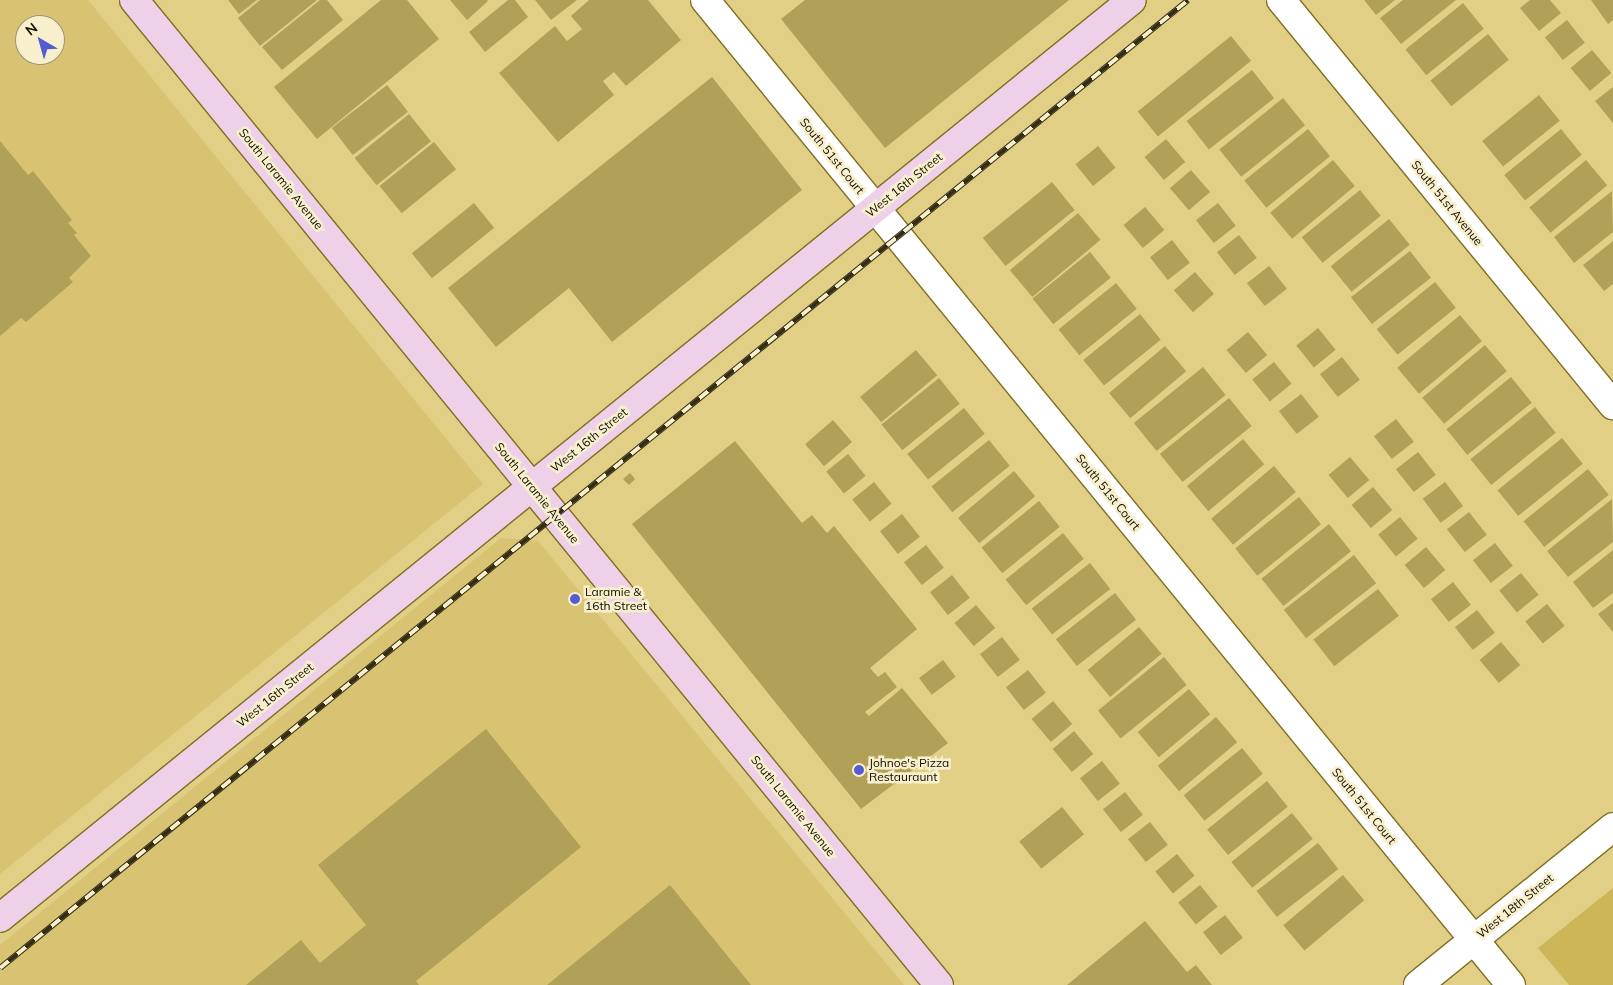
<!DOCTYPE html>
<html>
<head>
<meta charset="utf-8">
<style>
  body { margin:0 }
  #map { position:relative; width:1613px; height:985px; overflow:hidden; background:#e0cf85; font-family:Mulish,sans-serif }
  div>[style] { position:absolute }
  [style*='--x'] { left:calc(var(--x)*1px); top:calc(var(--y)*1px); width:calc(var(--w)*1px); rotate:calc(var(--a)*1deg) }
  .built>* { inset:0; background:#d7c371 }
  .green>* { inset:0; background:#ccb657 }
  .building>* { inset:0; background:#b1a057; transform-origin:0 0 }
  .roads { filter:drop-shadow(1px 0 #806f23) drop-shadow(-1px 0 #806f23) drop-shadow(0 1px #806f23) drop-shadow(0 -1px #806f23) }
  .street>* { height:28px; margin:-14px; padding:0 14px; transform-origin:14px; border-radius:14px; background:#fff }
  .secondary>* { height:28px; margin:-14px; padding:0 14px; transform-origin:14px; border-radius:14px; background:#eed0e8 }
  .rail>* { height:5.5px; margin-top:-2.75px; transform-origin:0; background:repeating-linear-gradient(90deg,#f8f0cc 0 11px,#332c16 0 22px); box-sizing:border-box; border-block:1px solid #332c16 }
  .dots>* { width:14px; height:14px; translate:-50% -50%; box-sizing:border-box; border:2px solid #f8f0cc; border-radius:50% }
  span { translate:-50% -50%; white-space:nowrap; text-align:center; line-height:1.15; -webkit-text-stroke:5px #f8f0cc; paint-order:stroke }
  .street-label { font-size:12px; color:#110c00 }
  .poi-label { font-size:12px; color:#110c00 }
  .left { translate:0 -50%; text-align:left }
  .north { position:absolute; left:15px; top:15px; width:50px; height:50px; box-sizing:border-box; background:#f8f0cc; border:1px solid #9c957a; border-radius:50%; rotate:322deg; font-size:14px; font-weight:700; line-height:20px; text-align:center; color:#110c00 }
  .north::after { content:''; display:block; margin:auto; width:18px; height:22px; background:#555bd2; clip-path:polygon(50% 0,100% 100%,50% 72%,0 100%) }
</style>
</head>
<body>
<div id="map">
  <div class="built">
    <i style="clip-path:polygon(evenodd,0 0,88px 0,483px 484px,0 874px,0 0,25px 25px,55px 25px,55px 55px,25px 55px,25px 25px)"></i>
    <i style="clip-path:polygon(501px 538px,538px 541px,904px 985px,0 985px,0 945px)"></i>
  </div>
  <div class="green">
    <i style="clip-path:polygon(1613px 888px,1613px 985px,1569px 985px,1538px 948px)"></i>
  </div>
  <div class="building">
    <i style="clip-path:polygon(228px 0,257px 0,239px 14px)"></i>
    <i style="clip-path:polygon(260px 0,317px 0,260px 46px,238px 18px)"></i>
    <i style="clip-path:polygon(320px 0,327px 0,343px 20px,282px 70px,262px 47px)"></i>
    <i style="clip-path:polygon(381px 0,407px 0,439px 39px,317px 139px,274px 87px)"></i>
    <i style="clip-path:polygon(450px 0,487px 0,488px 1px,467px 20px)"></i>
    <i style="clip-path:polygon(508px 0,515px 0,528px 17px,485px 52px,469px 32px)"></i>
    <i style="clip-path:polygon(535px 0,577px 0,551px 20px)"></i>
    <i style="clip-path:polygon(589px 0,648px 0,681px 40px,626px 86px,614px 72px,603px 81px,614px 95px,558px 142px,499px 73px,555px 26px,567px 41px,582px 29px,571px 16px)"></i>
    <i style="clip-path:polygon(805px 0,1069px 0,885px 148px,781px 19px)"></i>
    <i style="clip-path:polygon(1364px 0,1395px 0,1376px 15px)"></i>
    <i style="clip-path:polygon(1403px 0,1456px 0,1401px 44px,1380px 18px)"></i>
    <i style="clip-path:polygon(1530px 0,1550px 0,1561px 13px,1539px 31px,1520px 8px)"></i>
    <i style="clip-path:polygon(1591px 0,1613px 0,1613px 20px,1608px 24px)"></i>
    <i style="left:1463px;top:3px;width:33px;height:74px;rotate:51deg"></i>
    <i style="left:1567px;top:20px;width:29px;height:28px;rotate:52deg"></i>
    <i style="left:1488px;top:34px;width:33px;height:74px;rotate:51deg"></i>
    <i style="left:1231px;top:36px;width:32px;height:120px;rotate:51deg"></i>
    <i style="left:1592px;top:50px;width:30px;height:28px;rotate:50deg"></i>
    <i style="left:1252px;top:70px;width:36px;height:83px;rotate:52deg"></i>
    <i style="clip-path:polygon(712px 77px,802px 190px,612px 342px,569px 288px,496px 347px,448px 288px)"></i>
    <i style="left:387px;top:85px;width:34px;height:70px;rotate:52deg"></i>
    <i style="clip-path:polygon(1613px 87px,1613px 123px,1595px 101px)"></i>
    <i style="left:1539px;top:95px;width:33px;height:73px;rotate:51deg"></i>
    <i style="left:1283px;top:98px;width:35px;height:82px;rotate:51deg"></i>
    <i style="left:409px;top:114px;width:35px;height:70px;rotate:51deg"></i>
    <i style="left:1308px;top:129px;width:35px;height:82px;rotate:51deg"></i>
    <i style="left:1561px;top:129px;width:33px;height:73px;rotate:51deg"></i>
    <i style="left:1166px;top:139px;width:30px;height:28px;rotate:50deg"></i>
    <i style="clip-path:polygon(0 141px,28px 175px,33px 171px,72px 220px,68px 223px,77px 233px,74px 235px,91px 256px,69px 278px,73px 282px,26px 322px,21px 318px,0 336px)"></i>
    <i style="left:434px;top:142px;width:35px;height:70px;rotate:51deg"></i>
    <i style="left:1098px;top:146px;width:28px;height:29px;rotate:51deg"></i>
    <i style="left:1333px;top:160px;width:34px;height:82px;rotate:50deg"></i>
    <i style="left:1586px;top:160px;width:33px;height:74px;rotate:50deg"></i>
    <i style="left:1191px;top:170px;width:29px;height:28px;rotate:49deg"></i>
    <i style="left:1052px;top:182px;width:36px;height:89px;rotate:51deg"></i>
    <i style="left:1360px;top:190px;width:33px;height:75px;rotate:51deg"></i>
    <i style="clip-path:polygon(1612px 191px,1613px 232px,1574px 263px,1554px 237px)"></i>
    <i style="left:474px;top:203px;width:32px;height:80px;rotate:51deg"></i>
    <i style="left:1218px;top:203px;width:29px;height:28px;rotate:52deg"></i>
    <i style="left:1145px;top:207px;width:30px;height:28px;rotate:50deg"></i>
    <i style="left:1078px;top:213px;width:35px;height:89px;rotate:50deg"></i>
    <i style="left:1389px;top:219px;width:33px;height:75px;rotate:51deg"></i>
    <i style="left:1239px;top:235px;width:29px;height:28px;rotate:52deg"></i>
    <i style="left:1172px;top:240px;width:29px;height:28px;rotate:52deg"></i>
    <i style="clip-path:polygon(1613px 241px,1613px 284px,1604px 291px,1583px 265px)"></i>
    <i style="left:1410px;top:251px;width:34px;height:75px;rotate:52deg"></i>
    <i style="left:1090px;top:252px;width:33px;height:74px;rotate:51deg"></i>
    <i style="left:1269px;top:266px;width:29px;height:28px;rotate:52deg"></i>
    <i style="left:1195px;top:272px;width:29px;height:28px;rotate:49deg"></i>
    <i style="left:1435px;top:282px;width:33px;height:75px;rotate:51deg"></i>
    <i style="left:1116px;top:283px;width:33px;height:74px;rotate:51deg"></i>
    <i style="left:1140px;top:314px;width:33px;height:73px;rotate:51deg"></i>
    <i style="left:1460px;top:315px;width:34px;height:82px;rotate:50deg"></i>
    <i style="left:1318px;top:328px;width:28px;height:28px;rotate:51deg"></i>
    <i style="left:1248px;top:332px;width:30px;height:28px;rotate:50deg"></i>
    <i style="left:1485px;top:345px;width:34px;height:82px;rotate:50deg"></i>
    <i style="left:1165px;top:346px;width:33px;height:73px;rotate:50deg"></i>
    <i style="left:916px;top:350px;width:33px;height:73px;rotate:50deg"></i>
    <i style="left:1342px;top:357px;width:29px;height:28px;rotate:52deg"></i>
    <i style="left:1274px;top:362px;width:28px;height:28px;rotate:51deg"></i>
    <i style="left:1203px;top:367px;width:36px;height:89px;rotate:51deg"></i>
    <i style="left:1511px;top:377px;width:33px;height:83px;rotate:51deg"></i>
    <i style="left:939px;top:378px;width:33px;height:74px;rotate:51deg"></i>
    <i style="left:1301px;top:394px;width:29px;height:28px;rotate:52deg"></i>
    <i style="left:1229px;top:398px;width:36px;height:89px;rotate:51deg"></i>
    <i style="left:1535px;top:407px;width:33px;height:83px;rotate:51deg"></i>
    <i style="left:964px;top:408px;width:33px;height:73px;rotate:51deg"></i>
    <i style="left:1396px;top:419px;width:29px;height:28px;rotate:52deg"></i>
    <i style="left:833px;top:420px;width:29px;height:37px;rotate:49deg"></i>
    <i style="left:1562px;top:438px;width:33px;height:83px;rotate:51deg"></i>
    <i style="left:1243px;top:439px;width:33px;height:73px;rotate:50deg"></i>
    <i style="left:989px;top:440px;width:33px;height:74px;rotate:51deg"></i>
    <i style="clip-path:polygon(735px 441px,802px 523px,812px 515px,827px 533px,834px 526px,917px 629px,870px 668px,878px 677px,885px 672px,897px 687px,865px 712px,869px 716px,902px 688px,948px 743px,861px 809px,632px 524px)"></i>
    <i style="left:1418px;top:452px;width:29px;height:28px;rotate:52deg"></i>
    <i style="left:848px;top:454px;width:28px;height:28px;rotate:51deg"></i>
    <i style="left:1350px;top:457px;width:30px;height:28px;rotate:50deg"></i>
    <i style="left:1274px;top:466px;width:34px;height:82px;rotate:50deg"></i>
    <i style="left:1588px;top:469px;width:33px;height:83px;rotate:51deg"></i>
    <i style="left:1014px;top:471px;width:33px;height:73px;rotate:50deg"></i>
    <i style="clip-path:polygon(630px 473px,635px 479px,629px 485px,623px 479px)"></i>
    <i style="left:874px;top:482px;width:28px;height:28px;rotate:51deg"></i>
    <i style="left:1445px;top:482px;width:30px;height:28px;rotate:53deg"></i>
    <i style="left:1373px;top:487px;width:30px;height:28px;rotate:50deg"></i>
    <i style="left:1299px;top:497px;width:35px;height:82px;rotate:51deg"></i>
    <i style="clip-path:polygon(1612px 499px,1613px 542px,1568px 577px,1547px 551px)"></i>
    <i style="left:1039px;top:501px;width:33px;height:74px;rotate:51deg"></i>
    <i style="left:1469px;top:512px;width:29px;height:28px;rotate:52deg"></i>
    <i style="left:902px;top:514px;width:29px;height:28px;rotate:52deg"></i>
    <i style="left:1400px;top:517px;width:28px;height:28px;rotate:51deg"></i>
    <i style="left:1329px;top:524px;width:35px;height:87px;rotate:51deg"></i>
    <i style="left:1063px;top:533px;width:33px;height:74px;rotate:51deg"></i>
    <i style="left:1495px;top:543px;width:29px;height:28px;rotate:52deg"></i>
    <i style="left:926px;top:545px;width:29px;height:28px;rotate:52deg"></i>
    <i style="left:1426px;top:547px;width:30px;height:28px;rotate:50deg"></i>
    <i style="clip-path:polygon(1613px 550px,1613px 593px,1593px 608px,1573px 582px)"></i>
    <i style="left:1354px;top:555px;width:36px;height:89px;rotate:52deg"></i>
    <i style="left:1090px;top:563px;width:33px;height:74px;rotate:52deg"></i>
    <i style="left:1521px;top:573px;width:28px;height:28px;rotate:51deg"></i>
    <i style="left:952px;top:575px;width:29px;height:28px;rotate:52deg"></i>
    <i style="left:1453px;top:582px;width:29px;height:28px;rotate:52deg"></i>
    <i style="left:1378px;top:589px;width:34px;height:82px;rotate:52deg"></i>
    <i style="left:1115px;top:593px;width:34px;height:75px;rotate:52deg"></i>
    <i style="clip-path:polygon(1613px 603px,1613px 632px,1598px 614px)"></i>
    <i style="left:1547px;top:604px;width:28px;height:28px;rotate:51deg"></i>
    <i style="left:976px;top:605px;width:30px;height:28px;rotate:50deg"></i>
    <i style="left:1477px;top:610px;width:29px;height:28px;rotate:52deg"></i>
    <i style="left:1139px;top:627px;width:35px;height:67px;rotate:50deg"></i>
    <i style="left:1002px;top:637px;width:29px;height:28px;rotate:52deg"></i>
    <i style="left:1501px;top:642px;width:30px;height:28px;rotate:50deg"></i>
    <i style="left:1164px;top:657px;width:36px;height:85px;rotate:51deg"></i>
    <i style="left:943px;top:660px;width:21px;height:30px;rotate:53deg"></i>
    <i style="left:1028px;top:670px;width:29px;height:28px;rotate:52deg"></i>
    <i style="left:1189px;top:689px;width:33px;height:67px;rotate:50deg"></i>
    <i style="left:1053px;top:701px;width:30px;height:28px;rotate:50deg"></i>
    <i style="left:1216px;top:717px;width:33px;height:76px;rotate:50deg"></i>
    <i style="clip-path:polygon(486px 729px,581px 847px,416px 981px,419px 985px,246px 985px,301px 940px,320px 963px,366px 925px,318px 865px)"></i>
    <i style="left:1074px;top:731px;width:30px;height:28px;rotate:50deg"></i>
    <i style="left:1242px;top:748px;width:33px;height:75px;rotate:51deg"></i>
    <i style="left:1102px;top:761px;width:29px;height:28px;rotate:52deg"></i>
    <i style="left:1267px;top:781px;width:33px;height:77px;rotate:51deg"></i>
    <i style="left:1125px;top:792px;width:29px;height:28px;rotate:52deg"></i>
    <i style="left:1062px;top:807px;width:35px;height:55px;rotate:51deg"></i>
    <i style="left:1292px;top:813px;width:33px;height:78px;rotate:51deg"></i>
    <i style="left:1150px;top:822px;width:29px;height:28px;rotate:52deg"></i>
    <i style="left:1318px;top:843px;width:33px;height:78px;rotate:52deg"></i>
    <i style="left:1177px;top:854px;width:28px;height:28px;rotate:51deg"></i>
    <i style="left:1343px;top:875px;width:33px;height:78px;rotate:50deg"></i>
    <i style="clip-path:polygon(670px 885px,751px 985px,547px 985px)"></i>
    <i style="left:1200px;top:885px;width:28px;height:28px;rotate:51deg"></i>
    <i style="left:1225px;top:915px;width:29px;height:28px;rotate:52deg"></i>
    <i style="clip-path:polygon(1145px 921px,1187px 972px,1196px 965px,1212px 985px,1067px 985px)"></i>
  </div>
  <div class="roads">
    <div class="street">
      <i style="--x:705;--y:0;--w:1273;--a:50.71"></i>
      <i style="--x:1281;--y:0;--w:524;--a:50.66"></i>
      <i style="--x:1418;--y:985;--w:251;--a:-39"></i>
    </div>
    <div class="secondary">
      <i style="--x:134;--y:0;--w:1272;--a:50.74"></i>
      <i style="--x:0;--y:918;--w:1457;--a:-39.04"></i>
    </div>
  </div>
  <div class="rail">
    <i style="--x:0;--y:968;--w:1532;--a:-39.17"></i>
  </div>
  <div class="dots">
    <i style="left:575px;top:599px;background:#555bd2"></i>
    <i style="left:859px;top:770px;background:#555bd2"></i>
  </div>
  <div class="street-label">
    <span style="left:832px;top:156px;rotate:51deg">South 51st Court</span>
    <span style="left:281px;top:179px;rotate:51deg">South Laramie Avenue</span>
    <span style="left:904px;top:185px;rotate:-39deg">West 16th Street</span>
    <span style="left:1447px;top:203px;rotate:51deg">South 51st Avenue</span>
    <span style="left:589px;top:440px;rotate:-39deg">West 16th Street</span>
    <span style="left:1108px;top:492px;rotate:51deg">South 51st Court</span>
    <span style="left:537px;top:493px;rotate:51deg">South Laramie Avenue</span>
    <span style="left:275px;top:695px;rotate:-39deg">West 16th Street</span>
    <span style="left:793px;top:806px;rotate:51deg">South Laramie Avenue</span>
    <span style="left:1364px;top:806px;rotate:51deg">South 51st Court</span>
    <span style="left:1515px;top:906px;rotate:-39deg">West 18th Street</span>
  </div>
  <div class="poi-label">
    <span class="left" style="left:585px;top:599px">Laramie &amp;<br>16th Street</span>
    <span class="left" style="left:869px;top:770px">Johnoe's Pizza<br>Restauraunt</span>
  </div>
  <div class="north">N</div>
</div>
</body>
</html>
